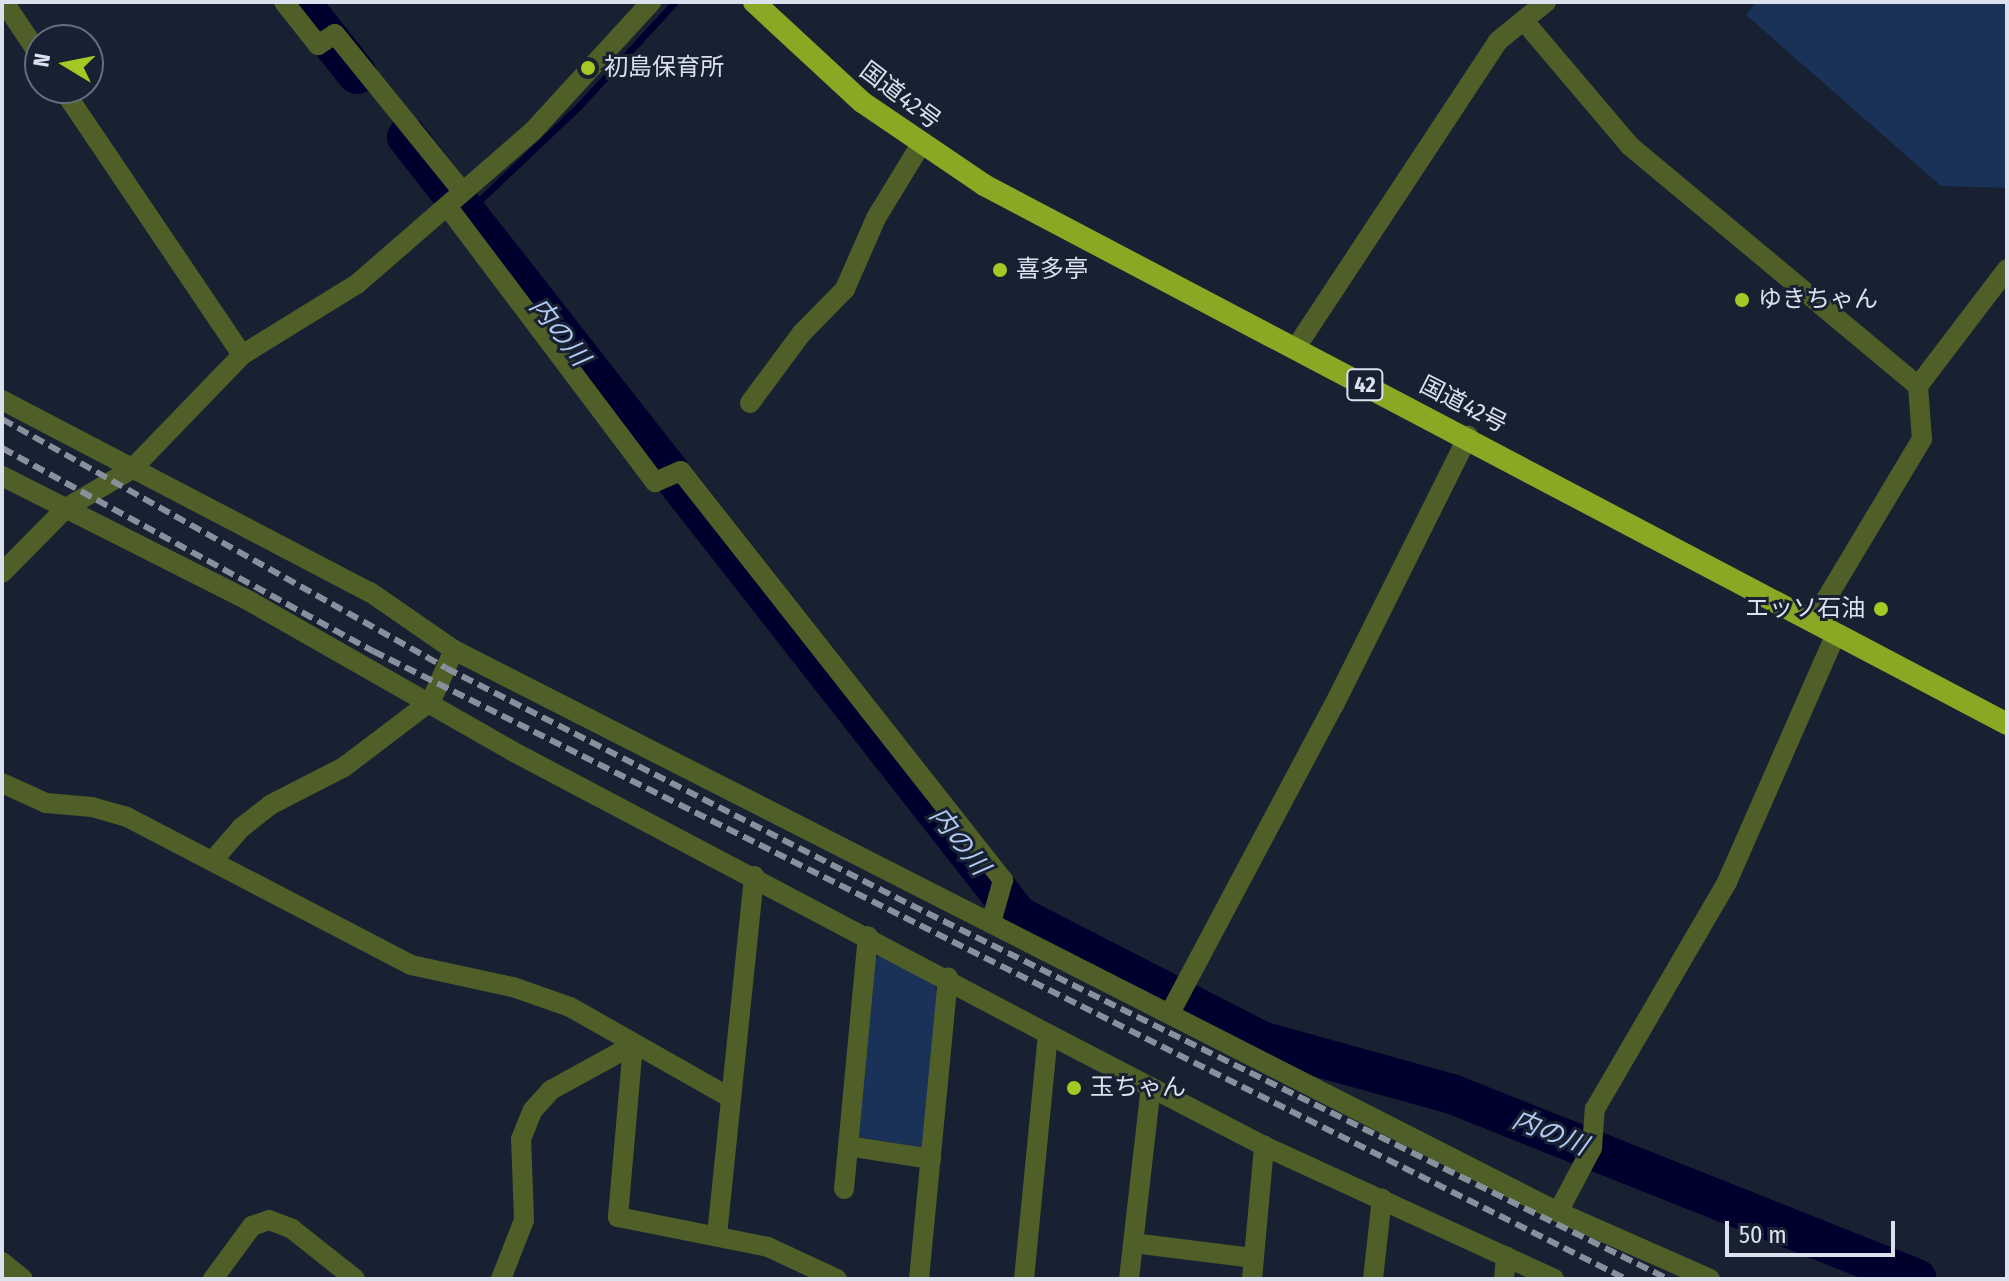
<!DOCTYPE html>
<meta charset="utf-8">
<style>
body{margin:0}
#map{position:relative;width:2009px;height:1281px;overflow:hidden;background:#172132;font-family:"Fira Sans Condensed","Noto Sans JP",sans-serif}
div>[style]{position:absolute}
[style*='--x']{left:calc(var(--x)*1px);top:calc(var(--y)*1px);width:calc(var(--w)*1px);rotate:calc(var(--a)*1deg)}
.green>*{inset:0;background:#1a3158}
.stream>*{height:7px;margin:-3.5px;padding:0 3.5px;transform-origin:3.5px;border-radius:3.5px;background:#00002f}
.river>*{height:40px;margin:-20px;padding:0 20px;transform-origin:20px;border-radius:20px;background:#00002f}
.minor>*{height:20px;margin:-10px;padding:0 10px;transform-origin:10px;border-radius:10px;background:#505f27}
.tertiary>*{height:20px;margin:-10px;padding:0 10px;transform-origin:10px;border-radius:10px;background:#505f27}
.trunk>*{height:22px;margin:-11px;padding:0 11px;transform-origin:11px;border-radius:11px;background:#8aa824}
.rail>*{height:6px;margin-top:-3px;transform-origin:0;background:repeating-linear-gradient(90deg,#88909d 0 12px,transparent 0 18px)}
.dots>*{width:22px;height:22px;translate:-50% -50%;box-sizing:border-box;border:4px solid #172132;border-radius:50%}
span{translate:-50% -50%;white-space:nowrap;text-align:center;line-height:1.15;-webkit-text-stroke:6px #172132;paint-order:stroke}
.shield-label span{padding:2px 6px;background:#172132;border:2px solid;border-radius:6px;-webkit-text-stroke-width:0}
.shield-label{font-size:22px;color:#dbe2ed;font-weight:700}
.poi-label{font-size:24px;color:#dbe2ed}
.left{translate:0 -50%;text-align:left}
.right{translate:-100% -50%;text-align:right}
.street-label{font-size:24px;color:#dbe2ed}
.water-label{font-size:26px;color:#b3cbf2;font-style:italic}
.frame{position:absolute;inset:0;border:4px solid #dbe2ed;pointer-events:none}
.north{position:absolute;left:24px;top:24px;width:80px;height:80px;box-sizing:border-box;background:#172132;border:2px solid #656e7d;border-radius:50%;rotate:280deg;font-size:22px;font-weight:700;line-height:32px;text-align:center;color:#dbe2ed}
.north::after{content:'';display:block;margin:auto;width:28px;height:36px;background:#a4c824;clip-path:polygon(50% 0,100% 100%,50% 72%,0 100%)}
.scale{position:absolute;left:1725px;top:1221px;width:170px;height:36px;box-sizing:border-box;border:4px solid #dbe2ed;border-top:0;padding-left:10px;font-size:24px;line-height:28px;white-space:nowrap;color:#dbe2ed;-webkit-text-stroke:6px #172132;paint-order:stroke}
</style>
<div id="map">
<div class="green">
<div style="clip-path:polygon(1756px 2px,2007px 2px,2007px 188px,1941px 186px,1746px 15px)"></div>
<div style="clip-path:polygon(882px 955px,932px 981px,937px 991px,923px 1148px,855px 1136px,869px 961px)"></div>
</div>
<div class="stream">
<div style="--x:466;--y:213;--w:156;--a:-43.4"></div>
<div style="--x:579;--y:106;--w:139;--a:-47.3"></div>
</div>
<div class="river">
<div style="--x:300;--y:2;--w:92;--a:51.6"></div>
<div style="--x:407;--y:137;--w:990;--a:51.89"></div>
<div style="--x:1018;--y:916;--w:273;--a:27.2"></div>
<div style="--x:1261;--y:1041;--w:198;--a:15.5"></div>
<div style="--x:1452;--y:1094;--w:500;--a:21.7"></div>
</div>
<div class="minor">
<div style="--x:4;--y:2;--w:65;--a:56.3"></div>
<div style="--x:284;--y:2;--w:55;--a:51.7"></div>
<div style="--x:318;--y:45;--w:20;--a:-33"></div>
<div style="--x:335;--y:34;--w:203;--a:51"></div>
<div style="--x:1524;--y:21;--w:164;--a:49.7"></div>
<div style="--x:1630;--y:146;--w:375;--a:39.8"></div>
<div style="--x:1918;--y:386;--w:53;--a:85.7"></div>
<div style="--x:1922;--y:439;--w:212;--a:120.9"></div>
<div style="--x:62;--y:88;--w:322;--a:56"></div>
<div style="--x:447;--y:206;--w:346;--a:53"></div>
<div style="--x:655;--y:482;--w:28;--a:-23"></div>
<div style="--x:681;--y:471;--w:521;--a:51.79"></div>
<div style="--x:1003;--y:880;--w:45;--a:105.6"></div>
<div style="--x:1295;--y:349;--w:369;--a:-56.6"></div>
<div style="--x:1498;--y:41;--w:62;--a:-39.1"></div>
<div style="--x:1918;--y:386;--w:147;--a:-52.7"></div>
<div style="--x:2;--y:400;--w:415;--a:27.6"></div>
<div style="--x:370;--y:592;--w:102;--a:34.6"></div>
<div style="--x:454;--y:650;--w:1239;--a:26.98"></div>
<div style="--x:1558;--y:1212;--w:166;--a:23.8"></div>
<div style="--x:750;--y:403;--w:86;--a:-53.5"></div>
<div style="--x:801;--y:334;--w:63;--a:-45.6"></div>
<div style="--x:845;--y:289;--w:77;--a:-66.4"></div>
<div style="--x:876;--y:218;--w:84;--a:-58.6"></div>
<div style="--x:2;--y:476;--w:279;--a:26.8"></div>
<div style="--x:251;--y:602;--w:301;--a:29.7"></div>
<div style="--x:512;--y:751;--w:606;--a:27.83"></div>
<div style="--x:1048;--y:1034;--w:243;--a:27.4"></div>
<div style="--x:1264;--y:1146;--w:319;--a:24.6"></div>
<div style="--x:2;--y:573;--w:91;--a:-45.4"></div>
<div style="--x:66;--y:508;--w:77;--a:-30.6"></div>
<div style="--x:132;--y:469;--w:158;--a:-46"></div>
<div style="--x:242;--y:355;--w:135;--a:-31.7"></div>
<div style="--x:357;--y:284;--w:233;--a:-41"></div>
<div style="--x:533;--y:131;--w:175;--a:-47.5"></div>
<div style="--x:2;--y:783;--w:48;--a:24.4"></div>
<div style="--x:46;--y:803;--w:46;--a:5"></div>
<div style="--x:92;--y:807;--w:36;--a:16"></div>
<div style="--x:127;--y:817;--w:320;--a:27.5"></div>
<div style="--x:411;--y:965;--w:104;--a:12.2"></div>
<div style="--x:513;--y:987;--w:60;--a:19.3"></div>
<div style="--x:570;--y:1007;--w:185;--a:29.5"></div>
<div style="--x:215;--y:858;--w:40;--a:-49"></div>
<div style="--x:241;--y:828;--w:37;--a:-38"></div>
<div style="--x:270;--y:805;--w:83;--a:-27.2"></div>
<div style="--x:344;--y:767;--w:109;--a:-37.2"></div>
<div style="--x:431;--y:701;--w:56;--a:-65.7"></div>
<div style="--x:1170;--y:1013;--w:349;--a:-62"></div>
<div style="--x:1334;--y:705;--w:301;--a:-63.5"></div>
<div style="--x:633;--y:1045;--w:173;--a:95"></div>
<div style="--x:618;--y:1217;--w:153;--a:11.3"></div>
<div style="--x:768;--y:1247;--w:76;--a:24.9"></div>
<div style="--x:848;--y:1146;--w:84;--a:8.9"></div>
<div style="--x:844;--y:1189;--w:254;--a:-84.6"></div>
<div style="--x:1558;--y:1212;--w:72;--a:-62"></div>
<div style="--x:1592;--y:1148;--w:39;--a:-86"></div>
<div style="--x:1595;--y:1109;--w:263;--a:-59.8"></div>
<div style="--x:1727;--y:882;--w:271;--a:-66.3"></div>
<div style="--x:717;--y:1235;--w:361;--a:-84.1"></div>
<div style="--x:1133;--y:1243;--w:122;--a:7.1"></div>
<div style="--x:213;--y:1279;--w:66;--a:-53.7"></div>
<div style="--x:252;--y:1226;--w:18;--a:-19"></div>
<div style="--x:269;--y:1220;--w:25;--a:21"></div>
<div style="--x:292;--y:1229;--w:80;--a:38.4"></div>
<div style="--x:501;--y:1279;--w:63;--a:-68.7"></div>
<div style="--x:524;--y:1220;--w:81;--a:-92.1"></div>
<div style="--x:521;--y:1139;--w:31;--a:-68"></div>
<div style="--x:533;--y:1110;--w:27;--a:-48"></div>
<div style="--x:551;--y:1090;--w:94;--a:-28.8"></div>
<div style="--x:919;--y:1279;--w:303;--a:-84.5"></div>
<div style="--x:1024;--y:1279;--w:246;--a:-84.4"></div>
<div style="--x:1129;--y:1279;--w:193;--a:-83.5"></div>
<div style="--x:1252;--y:1279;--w:134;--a:-84.8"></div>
<div style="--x:1373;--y:1279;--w:81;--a:-83.7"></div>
<div style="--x:1504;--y:1279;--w:23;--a:-85"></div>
</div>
<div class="tertiary">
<div style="--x:2;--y:1262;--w:27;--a:39"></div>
</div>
<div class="trunk">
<div style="--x:754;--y:2;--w:147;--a:42.8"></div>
<div style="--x:862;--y:102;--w:148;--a:34.2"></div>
<div style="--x:984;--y:185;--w:1156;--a:27.78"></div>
</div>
<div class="rail">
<div style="--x:2;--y:419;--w:509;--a:29.28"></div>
<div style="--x:446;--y:668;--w:522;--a:27.01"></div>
<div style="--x:911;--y:905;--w:844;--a:26.29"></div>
<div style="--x:2;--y:448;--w:423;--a:28.7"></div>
<div style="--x:373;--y:651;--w:1402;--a:26.62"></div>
</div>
<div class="dots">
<div style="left:588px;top:68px;background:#a4c824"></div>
<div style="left:1000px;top:270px;background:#a4c824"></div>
<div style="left:1742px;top:300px;background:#a4c824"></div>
<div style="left:1881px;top:609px;background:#a4c824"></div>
<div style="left:1074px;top:1088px;background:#a4c824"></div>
</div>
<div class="shield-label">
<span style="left:1365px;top:385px">42</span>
</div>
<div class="poi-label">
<span class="left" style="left:604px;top:68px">初島保育所</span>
<span class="left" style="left:1016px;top:270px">喜多亭</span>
<span class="left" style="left:1758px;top:300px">ゆきちゃん</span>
<span class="right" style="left:1865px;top:609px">エッソ石油</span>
<span class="left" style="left:1090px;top:1088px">玉ちゃん</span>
</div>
<div class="street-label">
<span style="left:900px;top:96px;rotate:37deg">国道42号</span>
<span style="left:1463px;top:405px;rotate:27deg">国道42号</span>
</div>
<div class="water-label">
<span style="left:559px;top:332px;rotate:52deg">内の川</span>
<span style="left:959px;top:841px;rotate:52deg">内の川</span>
<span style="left:1550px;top:1133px;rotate:22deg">内の川</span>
</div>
<div class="frame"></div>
<div class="north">N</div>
<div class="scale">50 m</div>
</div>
